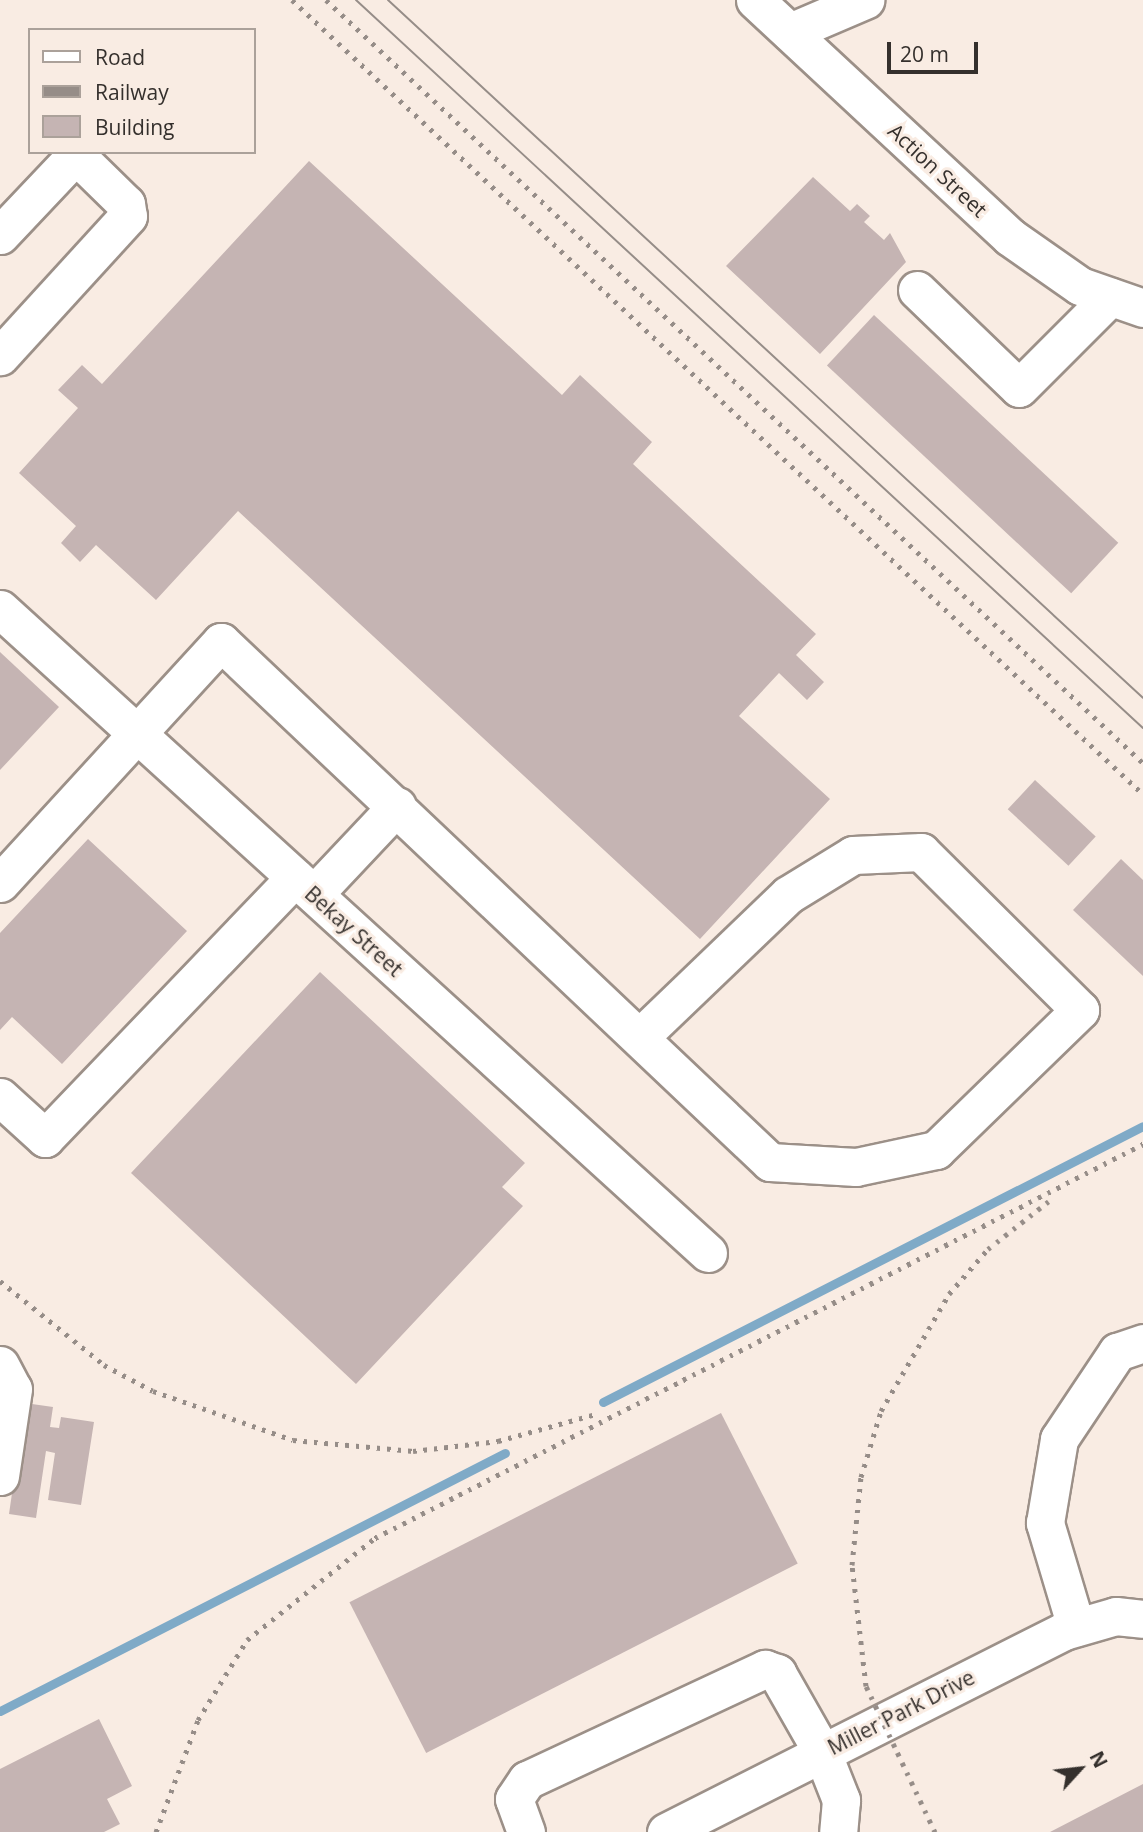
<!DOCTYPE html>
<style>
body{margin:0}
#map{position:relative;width:1143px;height:1832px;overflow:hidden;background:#f9ece3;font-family:"Open Sans",sans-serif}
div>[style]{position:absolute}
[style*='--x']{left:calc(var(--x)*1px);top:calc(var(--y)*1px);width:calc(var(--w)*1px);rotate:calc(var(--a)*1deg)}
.stream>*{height:9px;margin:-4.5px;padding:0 4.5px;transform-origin:4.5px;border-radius:4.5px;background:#7faac7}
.building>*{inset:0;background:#c5b4b3;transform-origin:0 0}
.roads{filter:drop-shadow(2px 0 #9c9088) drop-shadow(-2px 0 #9c9088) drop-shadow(0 2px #9c9088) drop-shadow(0 -2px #9c9088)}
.minor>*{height:37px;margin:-18.5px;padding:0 18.5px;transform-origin:18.5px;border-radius:18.5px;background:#fff}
.tram>*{height:2px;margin:-1px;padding:0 1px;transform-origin:1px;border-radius:1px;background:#968d88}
.rail>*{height:5px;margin-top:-2.5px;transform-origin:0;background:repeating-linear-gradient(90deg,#968d88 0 3.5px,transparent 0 10.5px)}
span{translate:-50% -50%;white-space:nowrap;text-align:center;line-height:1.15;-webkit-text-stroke:6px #f9ece3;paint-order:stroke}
.street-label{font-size:21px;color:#35302d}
.legend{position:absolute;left:28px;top:28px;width:228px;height:126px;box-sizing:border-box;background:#f9ece3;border:2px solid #aba19a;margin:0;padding:9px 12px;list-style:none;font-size:21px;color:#35302d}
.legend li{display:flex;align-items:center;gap:14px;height:35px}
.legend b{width:35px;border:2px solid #aba19a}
.north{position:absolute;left:1045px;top:1734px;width:70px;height:70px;-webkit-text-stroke:5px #f9ece3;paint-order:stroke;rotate:63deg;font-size:19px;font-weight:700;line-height:28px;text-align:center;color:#35302d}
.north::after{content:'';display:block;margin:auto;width:24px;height:32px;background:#35302d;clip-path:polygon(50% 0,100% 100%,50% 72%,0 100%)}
.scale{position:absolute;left:887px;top:42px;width:91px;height:32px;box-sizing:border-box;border:4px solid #35302d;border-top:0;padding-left:9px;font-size:21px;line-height:24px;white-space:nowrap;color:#35302d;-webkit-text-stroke:5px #f9ece3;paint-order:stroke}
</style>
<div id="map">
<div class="stream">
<div style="--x:603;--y:1402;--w:606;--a:-27.07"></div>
<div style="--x:0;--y:1711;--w:567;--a:-27.06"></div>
</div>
<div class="building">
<div style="clip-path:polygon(309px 161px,562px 395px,580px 375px,652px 442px,633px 464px,816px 634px,796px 655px,824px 682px,807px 700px,779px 673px,739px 716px,830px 799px,700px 939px,238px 511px,156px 600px,96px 545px,80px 562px,61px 543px,76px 526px,19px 473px,78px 408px,58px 390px,82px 365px,102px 384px)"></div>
<div style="clip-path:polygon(813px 177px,850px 211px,857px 204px,870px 216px,864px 222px,884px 240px,890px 233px,906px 262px,820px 354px,726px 266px)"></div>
<div style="left:874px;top:315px;width:334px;height:69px;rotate:43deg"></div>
<div style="clip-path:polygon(0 652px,59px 707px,0 770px)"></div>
<div style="left:1035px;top:780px;width:83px;height:40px;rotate:43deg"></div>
<div style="clip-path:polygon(88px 839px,187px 931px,62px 1064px,12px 1017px,0 1030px,0 933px)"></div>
<div style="clip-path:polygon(1121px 859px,1143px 880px,1143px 976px,1073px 910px)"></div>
<div style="clip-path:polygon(320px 972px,525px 1163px,502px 1187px,523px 1206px,356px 1384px,131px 1173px)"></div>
<div style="clip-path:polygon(25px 1403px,53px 1407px,50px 1427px,59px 1428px,61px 1417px,94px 1422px,81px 1505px,48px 1500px,55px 1453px,46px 1451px,36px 1518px,9px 1514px)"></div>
<div style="left:721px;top:1413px;width:169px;height:417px;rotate:63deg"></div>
<div style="clip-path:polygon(99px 1719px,132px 1786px,107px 1799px,120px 1824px,104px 1832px,0 1832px,0 1769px)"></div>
<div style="clip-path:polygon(1143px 1784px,1143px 1832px,1050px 1832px)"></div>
</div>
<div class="roads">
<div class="minor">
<div style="--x:755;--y:0;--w:348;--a:42.9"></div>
<div style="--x:1010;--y:237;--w:85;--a:35"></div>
<div style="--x:1080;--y:286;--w:67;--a:19.2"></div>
<div style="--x:790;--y:32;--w:82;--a:-23.1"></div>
<div style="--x:0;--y:235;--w:103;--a:-46.6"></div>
<div style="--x:71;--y:160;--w:12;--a:9"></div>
<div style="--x:83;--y:162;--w:60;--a:44.3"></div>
<div style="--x:126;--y:204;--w:12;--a:81"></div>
<div style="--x:128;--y:216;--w:190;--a:132.4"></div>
<div style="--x:917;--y:290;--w:141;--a:43.9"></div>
<div style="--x:1019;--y:388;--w:129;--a:-45"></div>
<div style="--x:0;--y:609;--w:957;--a:42.29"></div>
<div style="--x:0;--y:883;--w:327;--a:-47.5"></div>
<div style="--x:221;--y:642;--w:756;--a:43.45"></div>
<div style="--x:770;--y:1162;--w:86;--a:3.3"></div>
<div style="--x:856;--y:1167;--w:82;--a:-12"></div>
<div style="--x:936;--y:1150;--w:201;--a:-44.2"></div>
<div style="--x:1080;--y:1010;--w:224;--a:-135.2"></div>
<div style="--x:921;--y:852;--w:68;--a:177.5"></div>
<div style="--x:853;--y:855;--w:76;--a:148.4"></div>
<div style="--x:788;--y:895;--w:204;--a:136.2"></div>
<div style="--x:314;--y:894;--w:121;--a:-46.7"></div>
<div style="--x:0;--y:1097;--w:61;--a:42.3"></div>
<div style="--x:45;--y:1138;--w:361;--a:-46.2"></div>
<div style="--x:0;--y:1365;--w:27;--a:62"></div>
<div style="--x:13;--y:1389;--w:88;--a:98.5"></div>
<div style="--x:1076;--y:1627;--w:109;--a:-106.6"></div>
<div style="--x:1045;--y:1523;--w:85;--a:-80.5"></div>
<div style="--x:1059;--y:1439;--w:105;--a:-56.3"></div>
<div style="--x:1117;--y:1352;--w:28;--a:-19"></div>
<div style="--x:526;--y:1832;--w:35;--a:-110"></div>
<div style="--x:514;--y:1799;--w:23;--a:-56"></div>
<div style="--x:527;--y:1780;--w:263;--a:-25"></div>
<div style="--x:765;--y:1669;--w:13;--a:18"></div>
<div style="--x:777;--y:1673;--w:91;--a:60.3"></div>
<div style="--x:822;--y:1752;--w:52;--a:68.4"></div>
<div style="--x:841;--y:1800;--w:32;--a:95"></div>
<div style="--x:666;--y:1832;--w:446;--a:-26.8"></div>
<div style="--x:1064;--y:1631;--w:54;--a:-16.1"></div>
<div style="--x:1116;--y:1616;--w:27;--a:6"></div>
</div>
</div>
<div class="tram">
<div style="--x:356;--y:0;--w:1072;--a:42.77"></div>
<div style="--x:388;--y:0;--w:1028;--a:42.75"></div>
</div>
<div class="rail">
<div style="--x:292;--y:0;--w:1164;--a:43.02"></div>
<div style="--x:326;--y:0;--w:1118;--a:43.04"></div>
<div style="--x:0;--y:1281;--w:134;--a:38.9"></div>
<div style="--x:104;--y:1365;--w:55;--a:28"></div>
<div style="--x:153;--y:1391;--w:148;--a:19.3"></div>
<div style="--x:293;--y:1440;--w:121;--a:5.2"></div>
<div style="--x:413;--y:1451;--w:86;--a:-6.7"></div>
<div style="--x:498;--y:1441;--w:102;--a:-15.4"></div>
<div style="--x:156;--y:1832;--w:120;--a:-69.4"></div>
<div style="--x:198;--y:1720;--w:94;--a:-58.5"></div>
<div style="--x:247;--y:1640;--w:164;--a:-38.6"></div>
<div style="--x:375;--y:1538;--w:863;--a:-27.16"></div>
<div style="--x:935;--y:1832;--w:161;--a:-115.3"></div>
<div style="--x:866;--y:1686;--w:122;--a:-96.6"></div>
<div style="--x:852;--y:1565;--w:88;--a:-84.2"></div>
<div style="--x:861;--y:1477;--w:69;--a:-73.1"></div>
<div style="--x:881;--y:1411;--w:135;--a:-59.8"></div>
<div style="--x:949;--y:1294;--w:60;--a:-49.1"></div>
<div style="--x:988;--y:1249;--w:78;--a:-38.2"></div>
</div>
<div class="street-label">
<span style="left:938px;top:170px;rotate:43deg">Action Street</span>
<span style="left:354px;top:931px;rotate:42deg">Bekay Street</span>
<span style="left:901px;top:1712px;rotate:-27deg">Miller Park Drive</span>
</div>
<ul class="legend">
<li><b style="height:9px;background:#fff"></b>Road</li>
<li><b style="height:9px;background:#968d88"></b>Railway</li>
<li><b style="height:19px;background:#c5b4b3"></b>Building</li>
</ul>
<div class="north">N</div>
<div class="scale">20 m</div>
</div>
